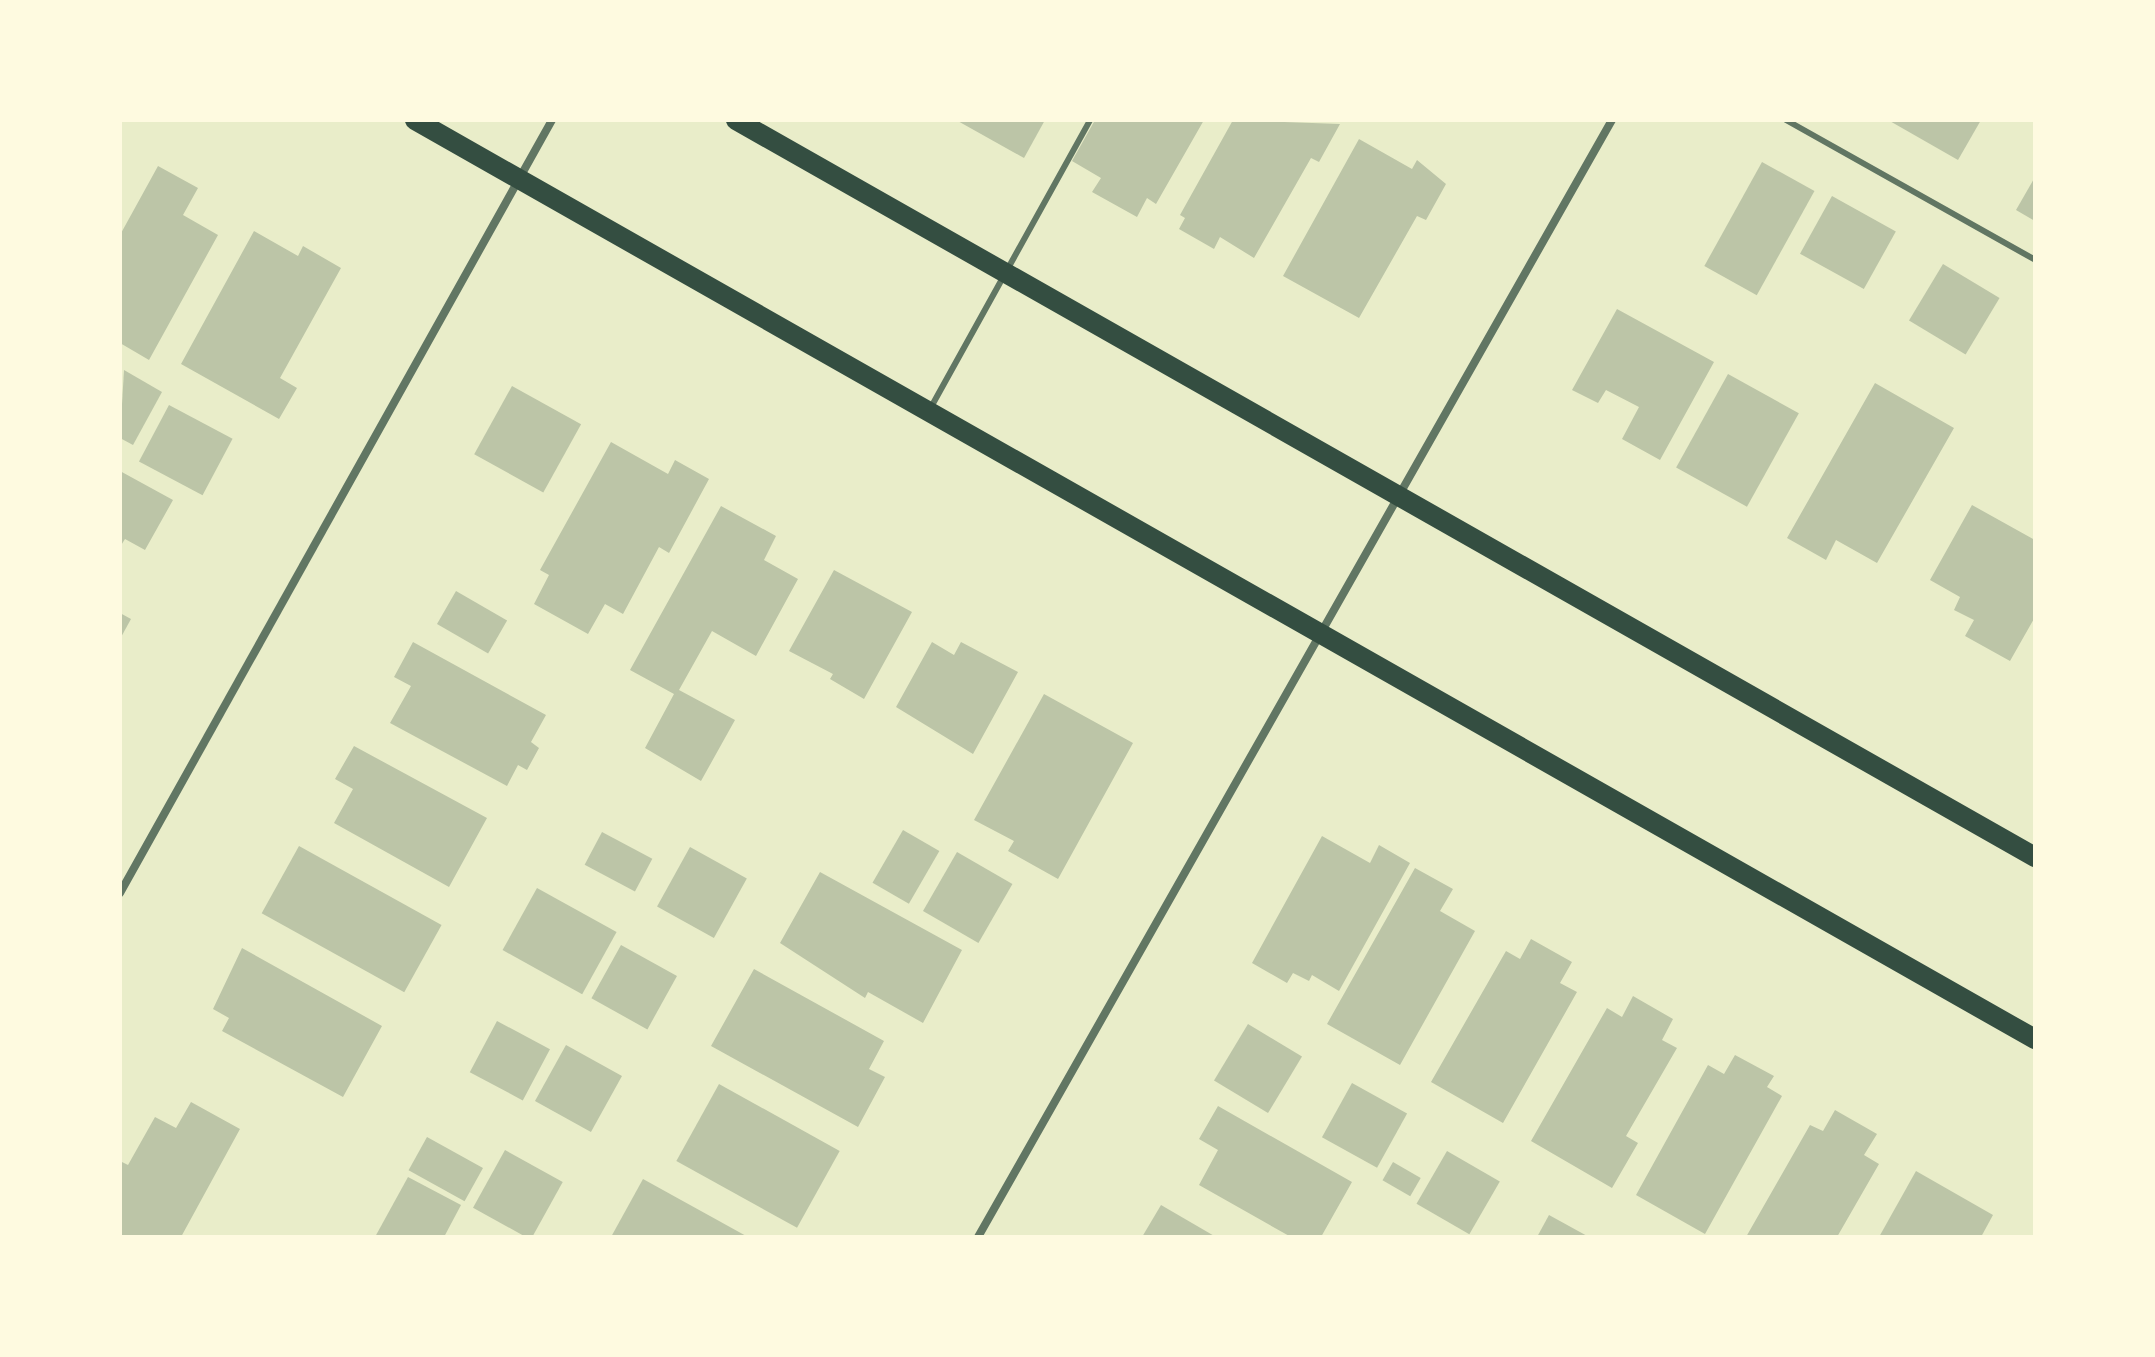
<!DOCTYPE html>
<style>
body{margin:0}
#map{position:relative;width:2155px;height:1357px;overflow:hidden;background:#e9edc9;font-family:"Work Sans",sans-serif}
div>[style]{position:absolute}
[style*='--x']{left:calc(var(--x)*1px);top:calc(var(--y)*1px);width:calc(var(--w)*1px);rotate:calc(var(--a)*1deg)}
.building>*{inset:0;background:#bcc5a7;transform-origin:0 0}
.service>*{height:6px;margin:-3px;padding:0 3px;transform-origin:3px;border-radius:3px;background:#617663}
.minor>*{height:8px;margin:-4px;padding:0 4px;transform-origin:4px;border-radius:4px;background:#617663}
.primary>*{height:20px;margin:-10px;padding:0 10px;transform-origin:10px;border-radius:10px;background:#344e41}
span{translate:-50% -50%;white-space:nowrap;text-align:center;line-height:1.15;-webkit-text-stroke:7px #fefae0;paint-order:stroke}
.frame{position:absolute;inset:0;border:122px solid #fefae0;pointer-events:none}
</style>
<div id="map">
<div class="building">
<div style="clip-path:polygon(956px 120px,1045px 120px,1024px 158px)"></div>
<div style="clip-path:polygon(1095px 120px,1204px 120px,1156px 204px,1147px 198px,1137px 217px,1092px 192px,1101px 178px,1072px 161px)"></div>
<div style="clip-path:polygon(1233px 120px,1340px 124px,1319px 162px,1311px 158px,1254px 258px,1220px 237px,1214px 249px,1179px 229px,1185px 218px,1180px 215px)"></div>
<div style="clip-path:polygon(1888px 120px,1981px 120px,1958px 160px)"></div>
<div style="clip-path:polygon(1359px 139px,1412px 169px,1417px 160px,1446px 184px,1426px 220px,1417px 216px,1359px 318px,1283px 276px)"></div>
<div style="left:1762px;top:162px;width:60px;height:119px;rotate:29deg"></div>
<div style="clip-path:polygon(158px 166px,198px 188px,183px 215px,218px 235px,149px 360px,120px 343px,120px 235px)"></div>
<div style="clip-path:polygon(2035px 177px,2035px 221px,2016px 210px)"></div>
<div style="left:1832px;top:196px;width:73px;height:66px;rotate:29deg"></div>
<div style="clip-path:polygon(254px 231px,298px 256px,303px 246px,341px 268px,280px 378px,297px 388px,279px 419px,181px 364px)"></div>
<div style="left:1943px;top:264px;width:66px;height:66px;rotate:31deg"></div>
<div style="clip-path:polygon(1617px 309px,1714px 362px,1660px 460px,1622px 439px,1639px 407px,1606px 390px,1598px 403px,1572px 390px)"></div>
<div style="clip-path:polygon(124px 370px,162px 392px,133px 445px,120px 438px)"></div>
<div style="left:1728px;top:374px;width:81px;height:107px;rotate:29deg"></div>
<div style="clip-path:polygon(1875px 383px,1954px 428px,1877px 563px,1836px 540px,1826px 560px,1787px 538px)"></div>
<div style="left:512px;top:386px;width:79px;height:78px;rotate:29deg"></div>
<div style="left:169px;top:405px;width:72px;height:64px;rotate:28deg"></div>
<div style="clip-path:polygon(611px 442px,668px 474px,675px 460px,709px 479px,669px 553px,659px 547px,623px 614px,605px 604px,588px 634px,534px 604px,549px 575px,540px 570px)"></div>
<div style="clip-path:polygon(120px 471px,173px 500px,145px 550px,125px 539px,120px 547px)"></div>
<div style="clip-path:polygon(1972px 505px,2035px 540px,2035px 617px,2010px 661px,1965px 636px,1974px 620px,1954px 610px,1960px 597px,1930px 580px)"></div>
<div style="clip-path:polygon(721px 506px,776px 536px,764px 560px,798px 579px,756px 656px,712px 631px,679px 690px,735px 720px,701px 781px,645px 748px,674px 694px,630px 670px)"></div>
<div style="clip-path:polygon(834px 570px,912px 612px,864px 699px,830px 679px,833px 674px,789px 651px)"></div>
<div style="left:456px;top:591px;width:59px;height:38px;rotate:30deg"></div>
<div style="clip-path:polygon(120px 613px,131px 619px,120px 639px)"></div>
<div style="clip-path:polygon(413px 642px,546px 715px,531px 742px,539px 748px,527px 770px,518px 765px,507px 786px,390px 723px,411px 686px,394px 677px)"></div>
<div style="clip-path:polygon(932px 642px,954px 655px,961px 642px,1018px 672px,973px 754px,896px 707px)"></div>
<div style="clip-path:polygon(1044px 694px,1133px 743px,1058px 879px,1008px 851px,1014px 841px,974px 820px)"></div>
<div style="clip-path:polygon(354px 746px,487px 818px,449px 887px,334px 823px,353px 789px,335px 779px)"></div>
<div style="left:903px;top:830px;width:42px;height:61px;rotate:30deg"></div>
<div style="left:602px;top:832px;width:57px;height:37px;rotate:28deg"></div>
<div style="clip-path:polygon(1322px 836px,1370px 863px,1379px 845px,1410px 863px,1339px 991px,1312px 975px,1309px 981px,1293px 973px,1287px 983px,1252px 963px)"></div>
<div style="left:299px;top:846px;width:163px;height:77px;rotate:29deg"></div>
<div style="left:690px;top:847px;width:65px;height:68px;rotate:29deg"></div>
<div style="left:957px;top:852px;width:64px;height:68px;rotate:30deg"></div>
<div style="clip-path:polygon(1415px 868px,1453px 889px,1440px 911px,1475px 931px,1400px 1065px,1327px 1024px)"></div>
<div style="clip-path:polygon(820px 872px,962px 950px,923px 1023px,868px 992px,865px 998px,780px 943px)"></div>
<div style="left:537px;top:888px;width:91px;height:71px;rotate:29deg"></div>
<div style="clip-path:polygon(1531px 939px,1572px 962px,1560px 983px,1577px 992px,1503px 1123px,1431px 1082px,1506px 951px,1520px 959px)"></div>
<div style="left:621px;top:945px;width:64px;height:61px;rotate:29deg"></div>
<div style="clip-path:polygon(242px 948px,382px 1026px,343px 1097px,222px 1031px,229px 1018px,213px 1009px)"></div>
<div style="clip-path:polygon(754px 969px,884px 1041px,869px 1069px,885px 1077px,858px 1127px,711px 1046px)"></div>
<div style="clip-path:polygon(1633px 996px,1673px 1019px,1662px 1040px,1677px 1048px,1626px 1136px,1638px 1143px,1612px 1188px,1531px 1141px,1607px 1008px,1622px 1017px)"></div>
<div style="left:497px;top:1021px;width:60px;height:58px;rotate:28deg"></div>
<div style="left:1248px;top:1024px;width:63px;height:66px;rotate:31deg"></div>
<div style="left:566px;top:1045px;width:64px;height:64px;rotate:29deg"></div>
<div style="clip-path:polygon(1735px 1055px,1774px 1076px,1767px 1087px,1782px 1096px,1705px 1234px,1636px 1195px,1708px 1065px,1724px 1074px)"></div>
<div style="left:1352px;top:1083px;width:63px;height:62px;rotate:29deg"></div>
<div style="left:719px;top:1084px;width:138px;height:88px;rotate:29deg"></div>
<div style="clip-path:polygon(191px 1102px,240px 1129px,181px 1237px,120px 1237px,120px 1161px,128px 1165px,155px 1117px,176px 1128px)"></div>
<div style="clip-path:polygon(1218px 1106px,1352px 1182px,1321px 1237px,1291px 1237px,1199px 1185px,1218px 1150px,1199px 1139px)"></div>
<div style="clip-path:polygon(1835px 1110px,1877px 1134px,1864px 1155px,1879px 1164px,1837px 1237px,1746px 1237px,1810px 1125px,1823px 1131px)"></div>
<div style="left:427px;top:1137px;width:64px;height:38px;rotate:29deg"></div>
<div style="left:505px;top:1150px;width:66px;height:66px;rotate:29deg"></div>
<div style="left:1447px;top:1151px;width:61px;height:61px;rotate:30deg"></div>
<div style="left:1393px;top:1162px;width:32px;height:21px;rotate:30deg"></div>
<div style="clip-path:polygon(1916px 1171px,1993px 1215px,1981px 1237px,1879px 1237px)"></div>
<div style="clip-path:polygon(408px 1177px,461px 1205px,444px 1237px,375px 1237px)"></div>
<div style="clip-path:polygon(643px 1179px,748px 1237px,611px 1237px)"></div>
<div style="clip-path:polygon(1161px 1205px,1216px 1237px,1142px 1237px)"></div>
<div style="clip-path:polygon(1549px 1215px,1589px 1237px,1537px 1237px)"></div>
</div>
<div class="service">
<div style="--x:1786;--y:120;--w:286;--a:29.3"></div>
<div style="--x:930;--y:409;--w:330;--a:-61"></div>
</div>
<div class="minor">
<div style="--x:120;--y:893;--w:886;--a:-60.8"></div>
<div style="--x:978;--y:1237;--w:1284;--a:-60.42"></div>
</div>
<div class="primary">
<div style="--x:415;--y:120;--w:1863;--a:29.57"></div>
<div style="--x:736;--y:120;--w:1494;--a:29.57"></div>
</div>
<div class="frame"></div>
</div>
